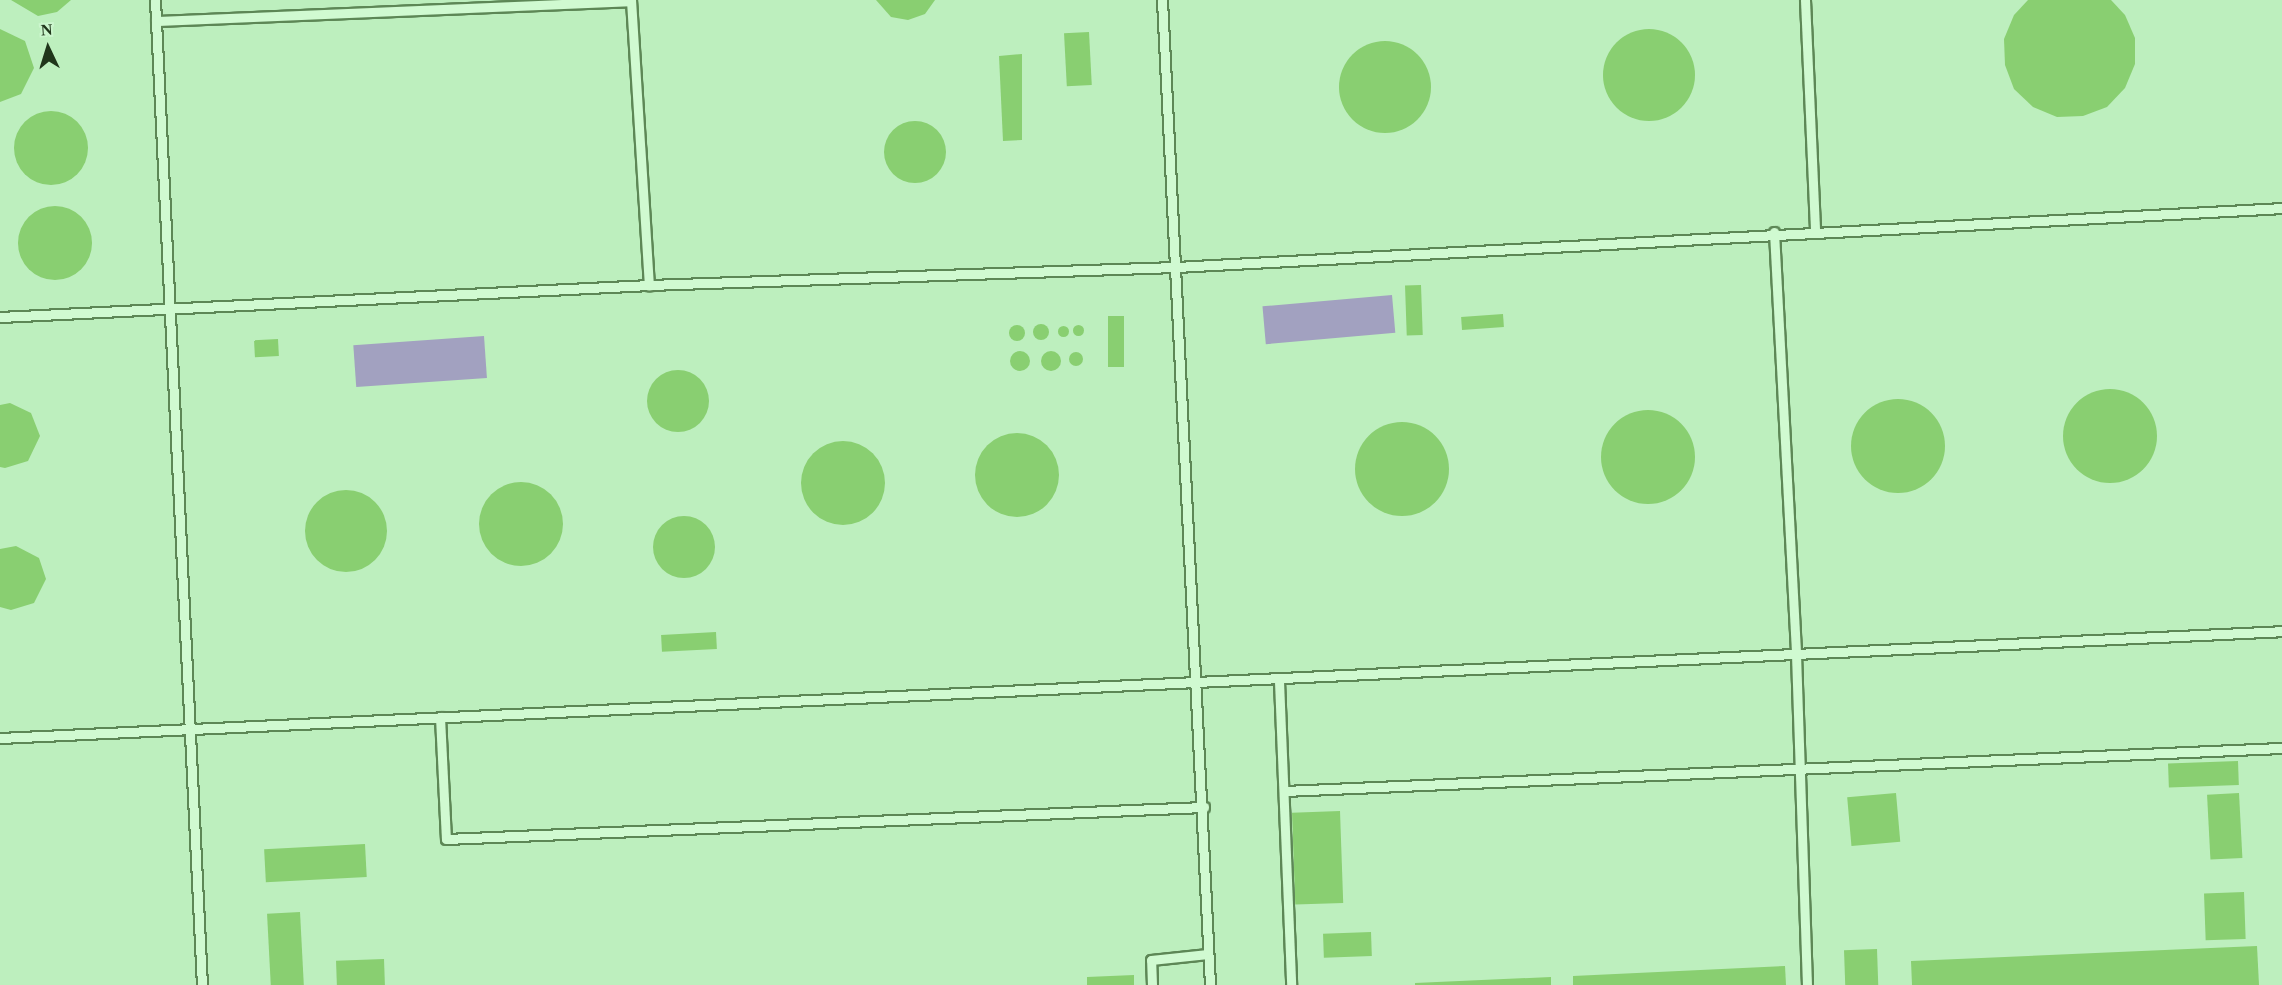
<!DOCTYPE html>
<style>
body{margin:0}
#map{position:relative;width:2282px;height:985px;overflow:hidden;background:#bdefbe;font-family:Georgia,serif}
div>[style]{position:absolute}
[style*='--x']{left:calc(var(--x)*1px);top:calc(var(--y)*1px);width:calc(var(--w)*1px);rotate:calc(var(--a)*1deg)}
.water>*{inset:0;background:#a2a1c0;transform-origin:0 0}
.building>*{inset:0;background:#89cf71;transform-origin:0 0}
.round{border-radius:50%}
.roads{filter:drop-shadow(2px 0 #5d8756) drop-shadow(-2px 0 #5d8756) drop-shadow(0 2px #5d8756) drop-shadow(0 -2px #5d8756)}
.lane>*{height:9px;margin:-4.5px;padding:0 4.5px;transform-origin:4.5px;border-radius:4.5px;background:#d0fad1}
span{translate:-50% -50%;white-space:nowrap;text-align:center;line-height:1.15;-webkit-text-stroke:4.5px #ccf6ce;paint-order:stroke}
.north{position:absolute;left:18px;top:18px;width:60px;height:60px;-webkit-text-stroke:4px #ccf6ce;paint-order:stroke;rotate:356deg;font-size:16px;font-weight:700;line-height:24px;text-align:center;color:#20361b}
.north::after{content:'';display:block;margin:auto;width:21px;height:27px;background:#20361b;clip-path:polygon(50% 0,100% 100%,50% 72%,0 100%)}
</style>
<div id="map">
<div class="water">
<div style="left:1392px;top:295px;width:38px;height:130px;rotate:85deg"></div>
<div style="left:484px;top:336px;width:42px;height:131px;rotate:86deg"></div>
</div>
<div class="building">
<div style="clip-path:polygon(11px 0,71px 0,57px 12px,38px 16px)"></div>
<div style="clip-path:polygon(876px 0,935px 0,925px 14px,908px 20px,891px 17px)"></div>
<div style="clip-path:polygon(2028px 0,2111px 0,2125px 15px,2135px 38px,2135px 64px,2125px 88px,2107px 107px,2083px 116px,2057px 117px,2033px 107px,2014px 89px,2005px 65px,2004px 39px,2014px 15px)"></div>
<div style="clip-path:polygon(0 29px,25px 41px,34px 68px,21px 94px,0 102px)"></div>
<div class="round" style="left:1603px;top:29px;width:92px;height:92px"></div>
<div style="left:1089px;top:32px;width:53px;height:25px;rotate:87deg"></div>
<div class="round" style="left:1339px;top:41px;width:92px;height:92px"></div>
<div style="clip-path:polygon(1022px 54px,1022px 140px,1003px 141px,999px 56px)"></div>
<div class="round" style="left:14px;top:111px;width:74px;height:74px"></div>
<div class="round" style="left:884px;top:121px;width:62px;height:62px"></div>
<div class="round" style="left:18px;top:206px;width:74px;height:74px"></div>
<div style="left:1421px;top:285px;width:50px;height:16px;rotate:88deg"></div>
<div style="left:1503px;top:314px;width:13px;height:42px;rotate:86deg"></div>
<div style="left:1108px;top:316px;width:16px;height:51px"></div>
<div class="round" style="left:1033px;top:324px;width:16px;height:16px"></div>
<div class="round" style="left:1072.5px;top:324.5px;width:11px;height:11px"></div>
<div class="round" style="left:1009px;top:325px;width:16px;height:16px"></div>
<div class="round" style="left:1057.5px;top:325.5px;width:11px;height:11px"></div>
<div style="left:278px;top:339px;width:17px;height:24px;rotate:87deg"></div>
<div class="round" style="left:1010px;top:351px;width:20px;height:20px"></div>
<div class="round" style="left:1041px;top:351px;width:20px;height:20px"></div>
<div class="round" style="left:1069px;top:352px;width:14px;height:14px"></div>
<div class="round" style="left:647px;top:370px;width:62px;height:62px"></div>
<div class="round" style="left:2063px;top:389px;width:94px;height:94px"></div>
<div class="round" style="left:1851px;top:399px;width:94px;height:94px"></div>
<div style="clip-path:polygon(10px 403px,31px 413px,40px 436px,28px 461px,5px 468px,0 467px,0 405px)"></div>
<div class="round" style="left:1601px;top:410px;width:94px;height:94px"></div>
<div class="round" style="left:1355px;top:422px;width:94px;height:94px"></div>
<div class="round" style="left:975px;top:433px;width:84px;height:84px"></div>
<div class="round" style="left:801px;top:441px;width:84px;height:84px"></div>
<div class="round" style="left:479px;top:482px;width:84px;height:84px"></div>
<div class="round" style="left:305px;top:490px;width:82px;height:82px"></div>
<div class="round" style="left:653px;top:516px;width:62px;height:62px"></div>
<div style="clip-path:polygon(16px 546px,39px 558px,46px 579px,34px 603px,11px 610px,0 607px,0 549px)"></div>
<div style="left:716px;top:632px;width:17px;height:55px;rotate:87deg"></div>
<div style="left:2238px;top:761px;width:24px;height:70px;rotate:88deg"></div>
<div style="left:1896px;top:793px;width:49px;height:49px;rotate:85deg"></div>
<div style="left:2239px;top:793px;width:65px;height:32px;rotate:87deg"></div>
<div style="left:1340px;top:811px;width:92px;height:48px;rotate:88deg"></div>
<div style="left:365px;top:844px;width:33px;height:101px;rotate:87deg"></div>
<div style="left:2244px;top:892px;width:47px;height:40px;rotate:88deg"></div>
<div style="left:300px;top:912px;width:73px;height:33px;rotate:87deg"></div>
<div style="left:1371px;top:932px;width:24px;height:48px;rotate:88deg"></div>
<div style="clip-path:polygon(2257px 946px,2259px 985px,1912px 985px,1911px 961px)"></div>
<div style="left:1877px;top:949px;width:36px;height:33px;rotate:88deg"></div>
<div style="left:384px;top:959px;width:26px;height:48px;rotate:88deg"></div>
<div style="clip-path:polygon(1785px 966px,1786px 985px,1573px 985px,1573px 976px)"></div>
<div style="clip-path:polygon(1134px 975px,1134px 985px,1087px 985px,1087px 977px)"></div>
<div style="clip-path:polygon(1551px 977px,1551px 985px,1415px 985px,1415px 983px)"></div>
</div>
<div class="roads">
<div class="lane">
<div style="--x:155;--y:0;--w:986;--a:87.27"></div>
<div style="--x:631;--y:0;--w:286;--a:86.4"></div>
<div style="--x:1162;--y:0;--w:986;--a:87.21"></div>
<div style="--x:1805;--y:0;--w:230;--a:87.5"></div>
<div style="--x:156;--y:21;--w:475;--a:-2.4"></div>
<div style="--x:1774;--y:232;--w:423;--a:87"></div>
<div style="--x:1796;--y:654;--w:331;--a:88.1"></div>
<div style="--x:0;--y:317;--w:650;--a:-2.82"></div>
<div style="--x:649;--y:285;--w:527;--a:-1.96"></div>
<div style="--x:1176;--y:267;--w:1108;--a:-3.05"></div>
<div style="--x:1279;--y:681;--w:304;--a:87.7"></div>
<div style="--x:440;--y:717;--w:122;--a:87.2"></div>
<div style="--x:446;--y:839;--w:759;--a:-2.42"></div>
<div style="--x:0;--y:738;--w:2285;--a:-2.68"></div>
<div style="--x:1284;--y:791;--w:999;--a:-2.47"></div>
<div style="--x:1152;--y:985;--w:25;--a:-92"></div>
<div style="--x:1151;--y:960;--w:57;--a:-6"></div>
</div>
</div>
<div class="north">N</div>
</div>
